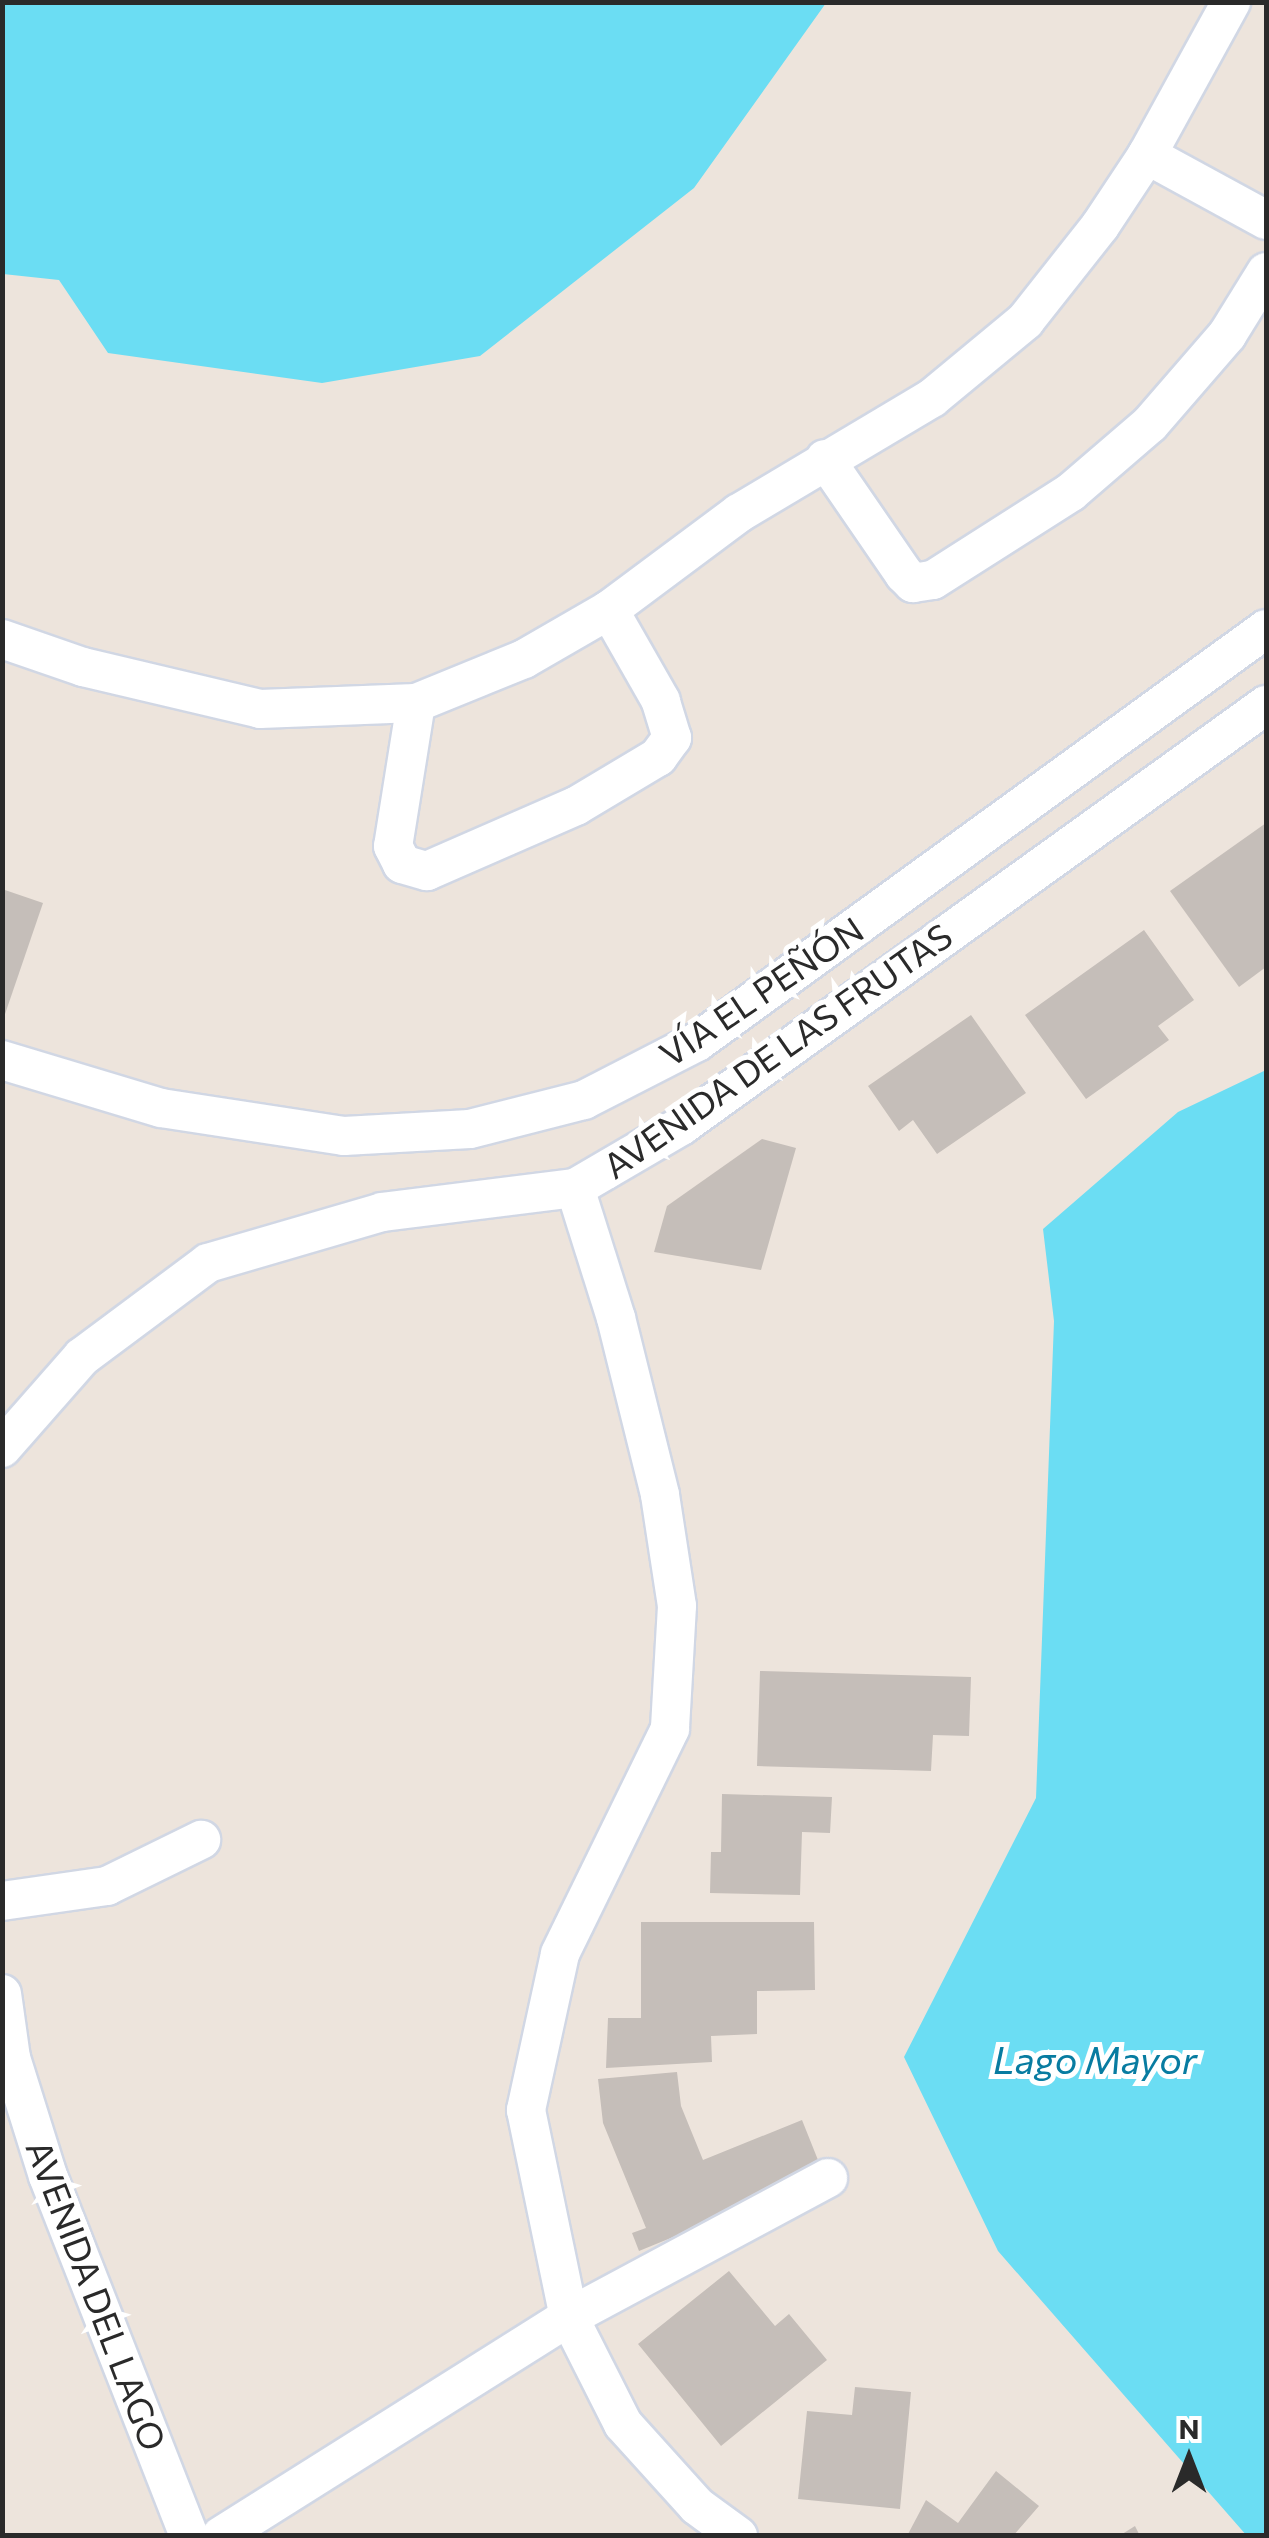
<!DOCTYPE html>
<meta charset="utf-8">
<style>
body{margin:0}
#map{position:relative;width:1269px;height:2538px;overflow:hidden;background:#ede4dc;font-family:Commissioner,sans-serif}
div>[style]{position:absolute}
[style*='--x']{left:calc(var(--x)*1px);top:calc(var(--y)*1px);width:calc(var(--w)*1px);rotate:calc(var(--a)*1deg)}
.water>*{inset:0;background:#6bddf3}
.building>*{inset:0;background:#c5beb9}
.roads{filter:drop-shadow(2px 0 #d1d7e4) drop-shadow(-2px 0 #d1d7e4) drop-shadow(0 2px #d1d7e4) drop-shadow(0 -2px #d1d7e4)}
.minor>*{height:38px;margin:-19px;padding:0 19px;transform-origin:19px;border-radius:19px;background:#fff}
span{translate:-50% -50%;white-space:nowrap;text-align:center;line-height:1.15;-webkit-text-stroke:10px #fff;paint-order:stroke}
.street-label{font-size:35px;color:#2a2a2a}
.water-label{font-size:38px;color:#087ca1;font-style:italic}
.frame{position:absolute;inset:0;border:5px solid #2a2a2a;pointer-events:none}
.north{position:absolute;left:1139px;top:2408px;width:100px;height:100px;-webkit-text-stroke:8px #fff;paint-order:stroke;rotate:0deg;font-size:28px;font-weight:700;line-height:40px;text-align:center;color:#2a2a2a}
.north::after{content:'';display:block;margin:auto;width:35px;height:45px;background:#2a2a2a;clip-path:polygon(50% 0,100% 100%,50% 72%,0 100%)}
</style>
<div id="map">
<div class="water">
<div style="clip-path:polygon(3px 2px,826px 2px,826px 3px,694px 188px,480px 356px,322px 383px,108px 353px,59px 280px,3px 274px)"></div>
<div style="clip-path:polygon(1266px 1070px,1266px 2535px,1247px 2536px,998px 2251px,904px 2057px,1036px 1798px,1054px 1321px,1043px 1229px,1178px 1112px)"></div>
</div>
<div class="building">
<div style="clip-path:polygon(1266px 823px,1266px 967px,1239px 987px,1170px 891px)"></div>
<div style="clip-path:polygon(2px 889px,43px 903px,3px 1020px,2px 1020px)"></div>
<div style="clip-path:polygon(1144px 930px,1194px 1000px,1158px 1026px,1169px 1040px,1086px 1099px,1025px 1015px)"></div>
<div style="clip-path:polygon(971px 1015px,1026px 1093px,937px 1154px,913px 1120px,899px 1131px,868px 1086px)"></div>
<div style="clip-path:polygon(762px 1139px,796px 1148px,761px 1270px,654px 1252px,667px 1206px)"></div>
<div style="clip-path:polygon(760px 1671px,971px 1677px,969px 1736px,933px 1735px,931px 1771px,757px 1766px)"></div>
<div style="clip-path:polygon(722px 1794px,832px 1797px,830px 1833px,802px 1832px,800px 1895px,710px 1893px,711px 1852px,721px 1852px)"></div>
<div style="clip-path:polygon(641px 1922px,814px 1922px,815px 1990px,757px 1991px,757px 2034px,711px 2036px,712px 2062px,606px 2068px,608px 2018px,641px 2018px)"></div>
<div style="clip-path:polygon(677px 2072px,681px 2106px,703px 2160px,802px 2120px,824px 2175px,639px 2251px,632px 2233px,646px 2228px,603px 2123px,598px 2079px)"></div>
<div style="clip-path:polygon(729px 2271px,775px 2326px,789px 2314px,827px 2360px,721px 2446px,638px 2344px)"></div>
<div style="clip-path:polygon(855px 2387px,911px 2392px,900px 2509px,798px 2499px,807px 2411px,852px 2415px)"></div>
<div style="clip-path:polygon(996px 2471px,1039px 2506px,1013px 2536px,907px 2536px,926px 2500px,958px 2523px)"></div>
<div style="clip-path:polygon(1135px 2526px,1140px 2536px,1119px 2536px)"></div>
</div>
<div class="roads">
<div class="minor">
<div style="--x:1147;--y:155;--w:136;--a:28.6"></div>
<div style="--x:825;--y:459;--w:140;--a:55.5"></div>
<div style="--x:904;--y:574;--w:13;--a:45"></div>
<div style="--x:913;--y:583;--w:20;--a:-9"></div>
<div style="--x:933;--y:580;--w:164;--a:-32.5"></div>
<div style="--x:1071;--y:492;--w:104;--a:-40.7"></div>
<div style="--x:1150;--y:424;--w:118;--a:-49.1"></div>
<div style="--x:1227;--y:335;--w:74;--a:-58.2"></div>
<div style="--x:2;--y:639;--w:86;--a:19.1"></div>
<div style="--x:83;--y:667;--w:182;--a:13.3"></div>
<div style="--x:260;--y:709;--w:156;--a:-2.2"></div>
<div style="--x:416;--y:703;--w:117;--a:-22.2"></div>
<div style="--x:524;--y:659;--w:98;--a:-30"></div>
<div style="--x:609;--y:610;--w:162;--a:-36.7"></div>
<div style="--x:739;--y:513;--w:225;--a:-30.8"></div>
<div style="--x:932;--y:398;--w:121;--a:-39.6"></div>
<div style="--x:1025;--y:321;--w:121;--a:-51.7"></div>
<div style="--x:1100;--y:226;--w:85;--a:-56.5"></div>
<div style="--x:1147;--y:155;--w:175;--a:-61.2"></div>
<div style="--x:416;--y:703;--w:145;--a:99.1"></div>
<div style="--x:393;--y:846;--w:20;--a:63"></div>
<div style="--x:402;--y:864;--w:26;--a:16"></div>
<div style="--x:427;--y:871;--w:163;--a:-23.6"></div>
<div style="--x:576;--y:806;--w:96;--a:-30.9"></div>
<div style="--x:658;--y:757;--w:24;--a:-54"></div>
<div style="--x:672;--y:738;--w:39;--a:-107"></div>
<div style="--x:661;--y:701;--w:105;--a:-119.7"></div>
<div style="--x:2;--y:1060;--w:166;--a:16.8"></div>
<div style="--x:161;--y:1108;--w:185;--a:8.7"></div>
<div style="--x:344;--y:1136;--w:126;--a:-3.2"></div>
<div style="--x:470;--y:1129;--w:118;--a:-14.3"></div>
<div style="--x:584;--y:1100;--w:127;--a:-27.2"></div>
<div style="--x:697;--y:1042;--w:703;--a:-35.97"></div>
<div style="--x:575;--y:1188;--w:136;--a:72.5"></div>
<div style="--x:616;--y:1318;--w:182;--a:76"></div>
<div style="--x:660;--y:1495;--w:112;--a:81.3"></div>
<div style="--x:677;--y:1606;--w:123;--a:93.3"></div>
<div style="--x:670;--y:1729;--w:250;--a:116.1"></div>
<div style="--x:560;--y:1954;--w:160;--a:102.3"></div>
<div style="--x:526;--y:2110;--w:211;--a:78.3"></div>
<div style="--x:569;--y:2317;--w:120;--a:63.2"></div>
<div style="--x:623;--y:2424;--w:110;--a:47.9"></div>
<div style="--x:697;--y:2506;--w:51;--a:36.2"></div>
<div style="--x:2;--y:1448;--w:121;--a:-48.7"></div>
<div style="--x:82;--y:1357;--w:157;--a:-36.7"></div>
<div style="--x:208;--y:1263;--w:181;--a:-16.3"></div>
<div style="--x:382;--y:1212;--w:194;--a:-7.1"></div>
<div style="--x:575;--y:1188;--w:123;--a:-30.3"></div>
<div style="--x:681;--y:1126;--w:721;--a:-35.74"></div>
<div style="--x:2;--y:1901;--w:106;--a:-8.1"></div>
<div style="--x:107;--y:1886;--w:105;--a:-26.1"></div>
<div style="--x:2;--y:1994;--w:65;--a:82"></div>
<div style="--x:11;--y:2058;--w:124;--a:72.6"></div>
<div style="--x:48;--y:2176;--w:387;--a:68.6"></div>
<div style="--x:221;--y:2536;--w:411;--a:-32.2"></div>
<div style="--x:569;--y:2317;--w:294;--a:-28.2"></div>
</div>
</div>
<div class="street-label">
<span style="left:761px;top:991px;rotate:-34deg">VÍA EL PEÑÓN</span>
<span style="left:777px;top:1050px;rotate:-35deg">AVENIDA DE LAS FRUTAS</span>
<span style="left:97px;top:2295px;rotate:69deg">AVENIDA DEL LAGO</span>
</div>
<div class="water-label">
<span style="left:1095px;top:2059px">Lago Mayor</span>
</div>
<div class="frame"></div>
<div class="north">N</div>
</div>
